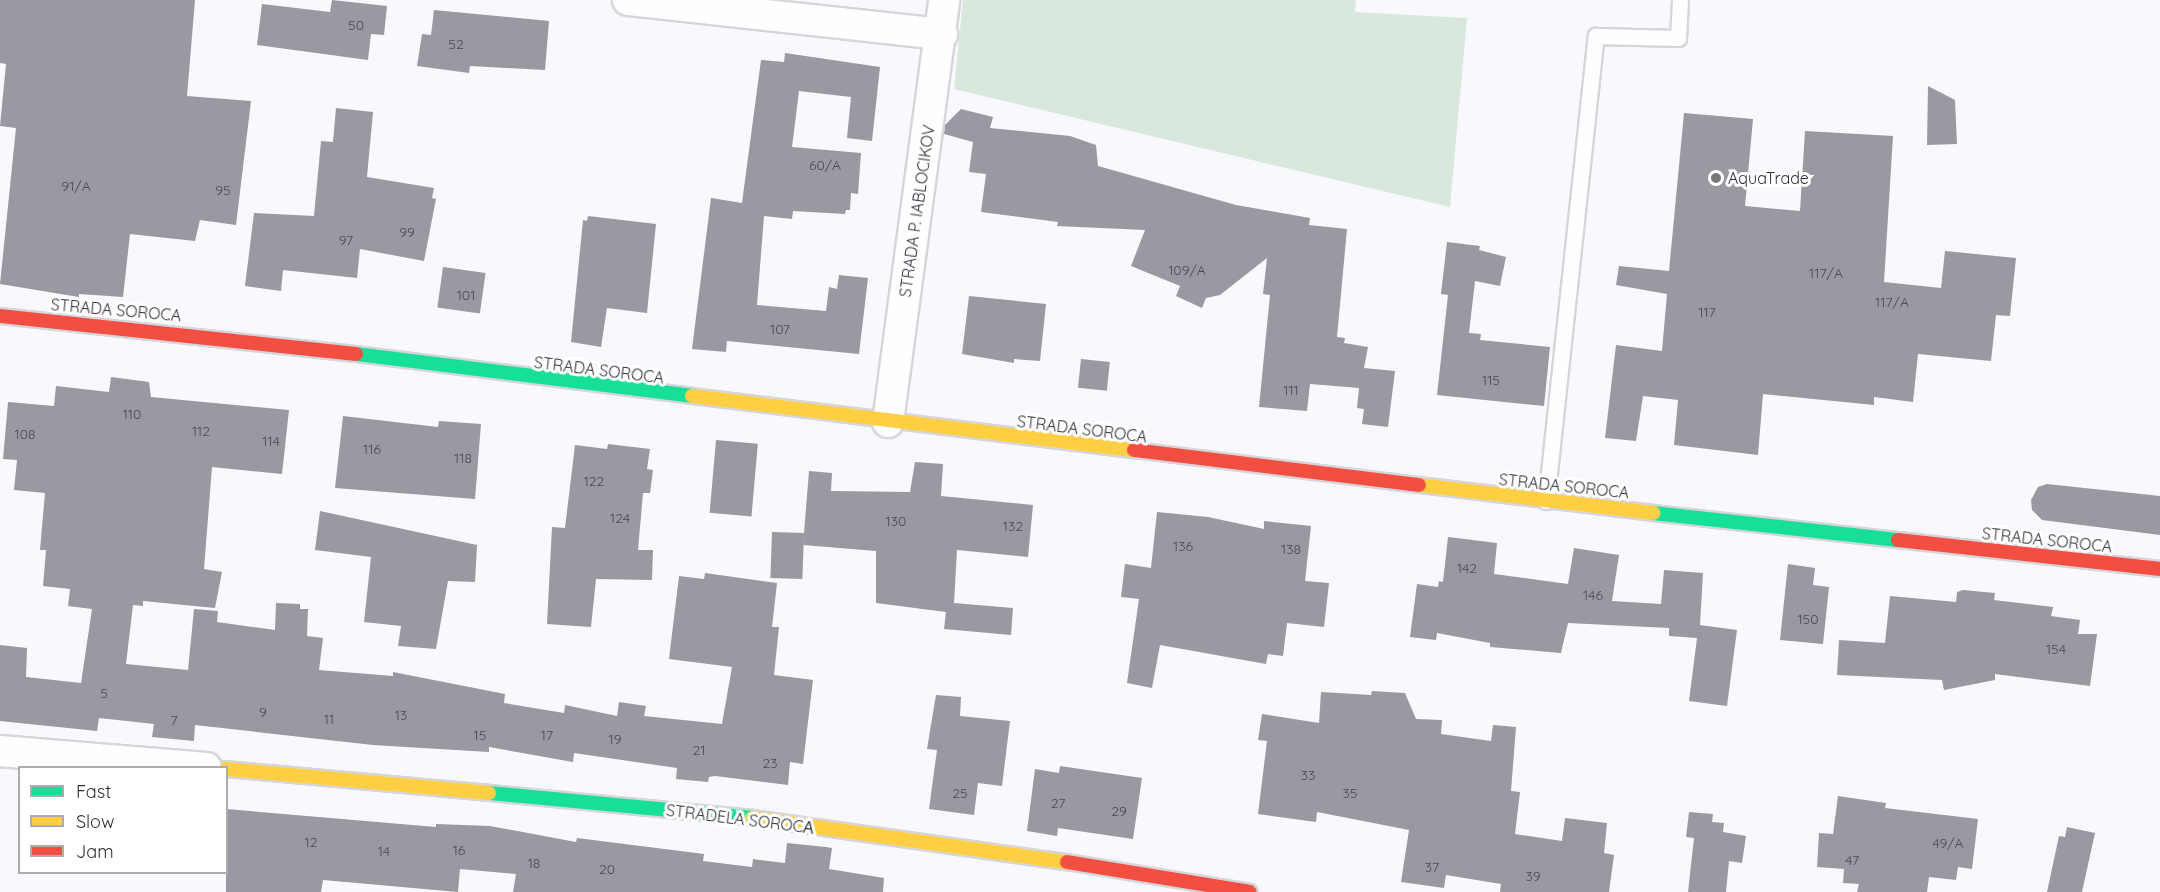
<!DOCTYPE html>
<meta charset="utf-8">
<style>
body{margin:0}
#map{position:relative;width:2160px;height:892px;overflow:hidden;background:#f9f8fc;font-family:Quicksand,sans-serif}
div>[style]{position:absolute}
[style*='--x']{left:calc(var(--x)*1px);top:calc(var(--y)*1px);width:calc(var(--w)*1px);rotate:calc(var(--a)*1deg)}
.green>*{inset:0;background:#d9e8dd}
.building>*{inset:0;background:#9a98a1;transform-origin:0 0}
.roads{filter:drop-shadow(2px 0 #d6d5db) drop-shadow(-2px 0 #d6d5db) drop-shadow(0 2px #d6d5db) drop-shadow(0 -2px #d6d5db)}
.lane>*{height:15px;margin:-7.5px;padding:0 7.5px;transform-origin:7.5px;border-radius:7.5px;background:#fefeff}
.street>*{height:30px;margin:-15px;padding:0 15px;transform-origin:15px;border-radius:15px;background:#fefeff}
.fast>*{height:14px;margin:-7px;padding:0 7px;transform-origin:7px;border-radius:7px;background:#16e098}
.slow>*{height:14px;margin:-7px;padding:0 7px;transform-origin:7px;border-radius:7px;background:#ffcf43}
.jam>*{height:14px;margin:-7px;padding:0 7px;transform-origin:7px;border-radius:7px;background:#f24e42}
.dots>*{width:16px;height:16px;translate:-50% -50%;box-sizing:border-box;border:3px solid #fff;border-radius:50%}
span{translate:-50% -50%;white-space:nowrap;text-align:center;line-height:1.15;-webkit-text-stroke:6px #fff;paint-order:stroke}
.number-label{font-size:14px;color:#4b4954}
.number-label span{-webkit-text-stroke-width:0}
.poi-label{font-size:16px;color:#312f3a}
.left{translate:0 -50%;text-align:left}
.street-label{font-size:16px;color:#312f3a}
.legend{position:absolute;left:18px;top:766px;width:210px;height:108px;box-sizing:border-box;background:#fff;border:2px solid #adacb0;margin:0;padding:8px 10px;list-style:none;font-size:18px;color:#312f3a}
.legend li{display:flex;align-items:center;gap:12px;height:30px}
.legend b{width:30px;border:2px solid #adacb0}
</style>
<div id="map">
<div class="green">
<div style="clip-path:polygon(963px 0,1356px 0,1355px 12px,1467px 18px,1450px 207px,954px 89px)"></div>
</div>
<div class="building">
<div style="clip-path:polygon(0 0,195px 0,187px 96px,251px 101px,236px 225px,200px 220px,195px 241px,130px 234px,123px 297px,79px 294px,79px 297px,0 284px,16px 128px,0 126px,6px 64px,0 63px)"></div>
<div style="clip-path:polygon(332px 0,387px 6px,384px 35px,371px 34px,368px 60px,257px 45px,262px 4px,330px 12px)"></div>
<div style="clip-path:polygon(434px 10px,549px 21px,545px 70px,470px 66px,469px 73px,417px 66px,422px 34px,431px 35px)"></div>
<div style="clip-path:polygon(785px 53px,880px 67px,872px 141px,847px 138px,851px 97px,799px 91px,792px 147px,861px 153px,858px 194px,851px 193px,850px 210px,846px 210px,845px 214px,793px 211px,792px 219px,764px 216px,757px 305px,826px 311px,829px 287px,837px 289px,839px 275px,868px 278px,859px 354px,727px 341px,726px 352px,692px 349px,711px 198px,742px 203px,761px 60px,784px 62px)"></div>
<div style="clip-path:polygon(1928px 86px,1955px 100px,1957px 144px,1927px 145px)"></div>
<div style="clip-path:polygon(336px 108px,373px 112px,367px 177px,434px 188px,432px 198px,436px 199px,424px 261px,360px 249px,357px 278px,283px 270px,281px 291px,245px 286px,254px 213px,314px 216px,321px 141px,333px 142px)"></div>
<div style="clip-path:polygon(961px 109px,993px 117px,990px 128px,1070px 136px,1096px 145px,1098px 166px,1236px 205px,1310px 218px,1309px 225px,1347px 229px,1337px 337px,1345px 338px,1344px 343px,1368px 347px,1364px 368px,1395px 371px,1388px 427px,1362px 424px,1364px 409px,1357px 408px,1359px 388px,1310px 384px,1307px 411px,1259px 407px,1270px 295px,1263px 294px,1267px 258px,1220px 295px,1206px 298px,1202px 308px,1176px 296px,1180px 286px,1131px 266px,1145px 230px,1057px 226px,1058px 222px,981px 212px,986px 174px,969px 172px,973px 142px,944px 134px,945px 125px)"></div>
<div style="clip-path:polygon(1684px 113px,1753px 119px,1745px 206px,1800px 211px,1805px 131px,1893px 136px,1884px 282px,1941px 288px,1945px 251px,2016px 258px,2010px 316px,1996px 315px,1991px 361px,1918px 354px,1913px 402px,1874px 397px,1874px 405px,1763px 394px,1758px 455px,1674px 445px,1678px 400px,1643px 396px,1636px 441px,1605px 438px,1616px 345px,1662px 351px,1667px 294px,1616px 285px,1619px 266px,1669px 271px)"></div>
<div style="clip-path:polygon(588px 216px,656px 224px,647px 313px,607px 308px,601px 347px,571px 342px,583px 220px,587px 221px)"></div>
<div style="clip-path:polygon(1447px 242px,1480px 246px,1479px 250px,1506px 257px,1500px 286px,1475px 281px,1469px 333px,1481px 334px,1480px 340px,1550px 347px,1544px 406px,1437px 395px,1448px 295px,1441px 294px)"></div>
<div style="left:443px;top:267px;width:43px;height:41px;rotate:8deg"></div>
<div style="clip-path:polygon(969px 296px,1046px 304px,1040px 361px,1014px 359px,1014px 363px,962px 354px)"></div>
<div style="left:1081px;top:359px;width:29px;height:29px;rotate:6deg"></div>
<div style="clip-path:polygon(111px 377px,149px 382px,151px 397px,289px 410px,282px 474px,212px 467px,204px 569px,222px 572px,215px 608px,143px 601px,143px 606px,133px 605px,126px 664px,188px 670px,194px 609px,218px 611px,217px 622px,275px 630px,276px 603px,300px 604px,300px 609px,308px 609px,307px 636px,323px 638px,319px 670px,393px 676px,393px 672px,505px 694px,504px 703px,564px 713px,565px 705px,617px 716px,619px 702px,646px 706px,644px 716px,722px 724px,732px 667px,669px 659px,679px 576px,704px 579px,705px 573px,777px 583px,772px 627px,779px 627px,774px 675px,813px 680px,803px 764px,790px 762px,788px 785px,715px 776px,709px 777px,708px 782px,676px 779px,677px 768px,574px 753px,573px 762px,489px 747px,489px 752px,373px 745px,195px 725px,194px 741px,152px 737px,154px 724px,99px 718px,97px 731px,0 721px,0 645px,27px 648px,26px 677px,81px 683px,92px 609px,68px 606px,70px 589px,43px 586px,46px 550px,40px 550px,45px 493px,14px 490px,17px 460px,3px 459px,8px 402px,54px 406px,56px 386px,109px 392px)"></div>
<div style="clip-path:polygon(343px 416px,438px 427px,439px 421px,481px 424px,475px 499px,335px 488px)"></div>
<div style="left:716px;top:440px;width:42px;height:73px;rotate:5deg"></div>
<div style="clip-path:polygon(608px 444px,650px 449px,647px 469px,653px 470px,650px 493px,643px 493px,638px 550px,653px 550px,652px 580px,596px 579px,591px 627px,547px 624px,552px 527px,565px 528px,575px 445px,607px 449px)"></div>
<div style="clip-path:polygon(915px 462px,943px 464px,941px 496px,1033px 505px,1028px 557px,957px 550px,954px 603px,1013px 608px,1011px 635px,944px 629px,946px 612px,876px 603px,876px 551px,803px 545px,809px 471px,832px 473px,831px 491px,910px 492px)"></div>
<div style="clip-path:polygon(2047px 484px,2160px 496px,2160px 535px,2042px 520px,2032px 510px,2031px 500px,2038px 487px)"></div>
<div style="clip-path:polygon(320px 511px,477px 545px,475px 582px,448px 581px,436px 649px,398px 646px,401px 626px,364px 622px,371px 557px,315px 550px)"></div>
<div style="clip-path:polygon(1157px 512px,1208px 517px,1264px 529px,1264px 521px,1311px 526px,1305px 581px,1329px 583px,1324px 627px,1287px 623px,1283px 656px,1268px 654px,1266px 664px,1160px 645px,1152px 688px,1127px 683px,1139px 599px,1121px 597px,1125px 564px,1151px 568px)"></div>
<div style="left:772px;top:532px;width:32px;height:46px;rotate:2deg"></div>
<div style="clip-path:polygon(1448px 537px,1497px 543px,1494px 574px,1568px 584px,1574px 548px,1619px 555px,1612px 601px,1661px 604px,1664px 570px,1703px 573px,1700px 625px,1737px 630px,1727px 706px,1689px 701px,1697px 638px,1669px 636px,1669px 628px,1568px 623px,1561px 653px,1490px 647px,1490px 643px,1437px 633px,1436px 640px,1410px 637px,1417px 584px,1438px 587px,1439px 581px,1443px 582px)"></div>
<div style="clip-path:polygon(1788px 564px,1815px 568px,1813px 585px,1829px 587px,1823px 644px,1780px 640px)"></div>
<div style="clip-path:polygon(1963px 590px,1995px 593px,1994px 600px,2053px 607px,2051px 616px,2080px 620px,2078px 634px,2097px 634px,2090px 686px,1995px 674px,1995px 680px,1944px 690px,1942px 680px,1837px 675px,1839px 640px,1885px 643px,1890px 596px,1956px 602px,1957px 592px)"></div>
<div style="clip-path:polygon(1372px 691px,1405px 693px,1416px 719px,1442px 720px,1441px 734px,1491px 741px,1493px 725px,1516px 727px,1511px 791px,1520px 792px,1515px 834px,1562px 841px,1565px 818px,1607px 823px,1604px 853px,1614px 855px,1609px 892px,1500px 892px,1501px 884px,1446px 875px,1444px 888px,1401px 882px,1409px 830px,1317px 812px,1316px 822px,1258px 814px,1267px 741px,1258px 740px,1262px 714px,1319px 723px,1321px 692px,1371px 695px)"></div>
<div style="clip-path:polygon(936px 695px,961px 697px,960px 716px,1010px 721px,1002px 786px,978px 783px,974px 815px,929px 809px,937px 750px,927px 749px)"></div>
<div style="clip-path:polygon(1060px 766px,1142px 778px,1133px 839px,1058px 828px,1057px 836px,1027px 831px,1035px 769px,1059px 773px)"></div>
<div style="clip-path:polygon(1838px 796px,1886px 803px,1885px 808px,1978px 819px,1972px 869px,1958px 867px,1956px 880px,1929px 877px,1927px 892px,1857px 892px,1859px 884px,1843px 883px,1844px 869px,1817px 867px,1819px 833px,1833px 834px)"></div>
<div style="clip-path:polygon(226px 809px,436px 827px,436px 824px,490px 826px,576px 842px,577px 838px,704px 854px,703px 861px,752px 867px,753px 859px,785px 863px,787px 843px,826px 847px,832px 848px,829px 869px,884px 878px,883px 892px,513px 892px,516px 874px,460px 869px,458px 892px,323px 880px,321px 892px,226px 892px)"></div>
<div style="clip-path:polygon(1689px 812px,1713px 814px,1712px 822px,1724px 823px,1723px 832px,1746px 836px,1742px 863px,1729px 861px,1726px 892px,1688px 892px,1694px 838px,1686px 837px)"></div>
<div style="clip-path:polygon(2067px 827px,2095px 833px,2082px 892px,2047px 892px,2059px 836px,2065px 837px)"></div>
</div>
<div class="roads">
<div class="lane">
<div style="--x:1546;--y:501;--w:468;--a:-83.9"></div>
<div style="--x:1596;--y:36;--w:82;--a:1.4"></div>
<div style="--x:1678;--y:38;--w:38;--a:-87"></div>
</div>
<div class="street">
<div style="--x:628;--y:0;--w:316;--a:6.2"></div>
<div style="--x:888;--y:422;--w:426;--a:-82.4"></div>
<div style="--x:0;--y:751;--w:207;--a:4.7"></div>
</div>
<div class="fast">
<div style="--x:356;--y:354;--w:339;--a:7.1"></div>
<div style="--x:1653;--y:513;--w:246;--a:6.3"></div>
<div style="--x:489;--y:793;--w:264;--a:5.4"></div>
</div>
<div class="slow">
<div style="--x:692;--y:396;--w:445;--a:7"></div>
<div style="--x:1419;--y:485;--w:236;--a:6.8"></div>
<div style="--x:226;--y:769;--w:264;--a:5.2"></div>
<div style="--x:752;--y:818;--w:318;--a:8"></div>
</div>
<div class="jam">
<div style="--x:0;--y:316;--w:358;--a:6.1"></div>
<div style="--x:1134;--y:450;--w:287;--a:7"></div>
<div style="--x:1898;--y:540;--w:264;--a:6.3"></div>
<div style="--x:1067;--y:862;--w:185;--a:9.3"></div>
</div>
</div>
<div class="dots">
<div style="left:1716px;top:178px;background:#77757e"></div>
</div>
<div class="number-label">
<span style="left:356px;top:25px">50</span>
<span style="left:456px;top:44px">52</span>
<span style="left:825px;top:165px">60/A</span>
<span style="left:76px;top:186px">91/A</span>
<span style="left:223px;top:190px">95</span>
<span style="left:407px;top:232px">99</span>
<span style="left:346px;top:240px">97</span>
<span style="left:1187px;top:270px">109/A</span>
<span style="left:1826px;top:273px">117/A</span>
<span style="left:466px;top:295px">101</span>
<span style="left:1892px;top:302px">117/A</span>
<span style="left:1707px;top:312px">117</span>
<span style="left:780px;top:329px">107</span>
<span style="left:1491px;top:380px">115</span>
<span style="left:1291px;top:390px">111</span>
<span style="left:132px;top:414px">110</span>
<span style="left:201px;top:431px">112</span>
<span style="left:25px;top:434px">108</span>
<span style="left:271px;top:441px">114</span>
<span style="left:372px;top:449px">116</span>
<span style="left:463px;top:458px">118</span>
<span style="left:594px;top:481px">122</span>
<span style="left:620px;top:518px">124</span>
<span style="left:896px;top:521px">130</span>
<span style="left:1013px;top:526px">132</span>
<span style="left:1183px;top:546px">136</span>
<span style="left:1291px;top:549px">138</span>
<span style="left:1467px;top:568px">142</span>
<span style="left:1593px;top:595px">146</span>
<span style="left:1808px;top:619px">150</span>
<span style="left:2056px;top:649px">154</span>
<span style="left:104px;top:693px">5</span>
<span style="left:263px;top:712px">9</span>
<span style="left:401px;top:715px">13</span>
<span style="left:329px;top:719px">11</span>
<span style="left:174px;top:720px">7</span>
<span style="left:480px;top:735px">15</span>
<span style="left:547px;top:735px">17</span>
<span style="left:615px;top:739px">19</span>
<span style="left:699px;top:750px">21</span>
<span style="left:770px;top:763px">23</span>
<span style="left:1308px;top:775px">33</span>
<span style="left:960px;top:793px">25</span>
<span style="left:1350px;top:793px">35</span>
<span style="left:1058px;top:803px">27</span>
<span style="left:1119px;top:811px">29</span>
<span style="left:311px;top:842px">12</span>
<span style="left:1948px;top:843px">49/A</span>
<span style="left:459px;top:850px">16</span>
<span style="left:384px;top:851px">14</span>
<span style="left:1852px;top:860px">47</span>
<span style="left:534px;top:863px">18</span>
<span style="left:1432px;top:867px">37</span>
<span style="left:607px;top:869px">20</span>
<span style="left:1533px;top:876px">39</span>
</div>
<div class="poi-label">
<span class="left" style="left:1728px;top:178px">AquaTrade</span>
</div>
<div class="street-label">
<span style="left:917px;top:211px;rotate:-82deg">STRADA P. IABLOCIKOV</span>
<span style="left:116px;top:310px;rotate:5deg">STRADA SOROCA</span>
<span style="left:599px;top:370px;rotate:7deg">STRADA SOROCA</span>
<span style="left:1082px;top:429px;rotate:7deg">STRADA SOROCA</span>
<span style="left:1564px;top:486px;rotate:6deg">STRADA SOROCA</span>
<span style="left:2047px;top:540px;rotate:6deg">STRADA SOROCA</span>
<span style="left:740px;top:819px;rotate:7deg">STRADELA SOROCА</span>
</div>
<ul class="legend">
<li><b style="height:8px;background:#16e098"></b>Fast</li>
<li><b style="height:8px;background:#ffcf43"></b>Slow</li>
<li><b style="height:8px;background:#f24e42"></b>Jam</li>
</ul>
</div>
